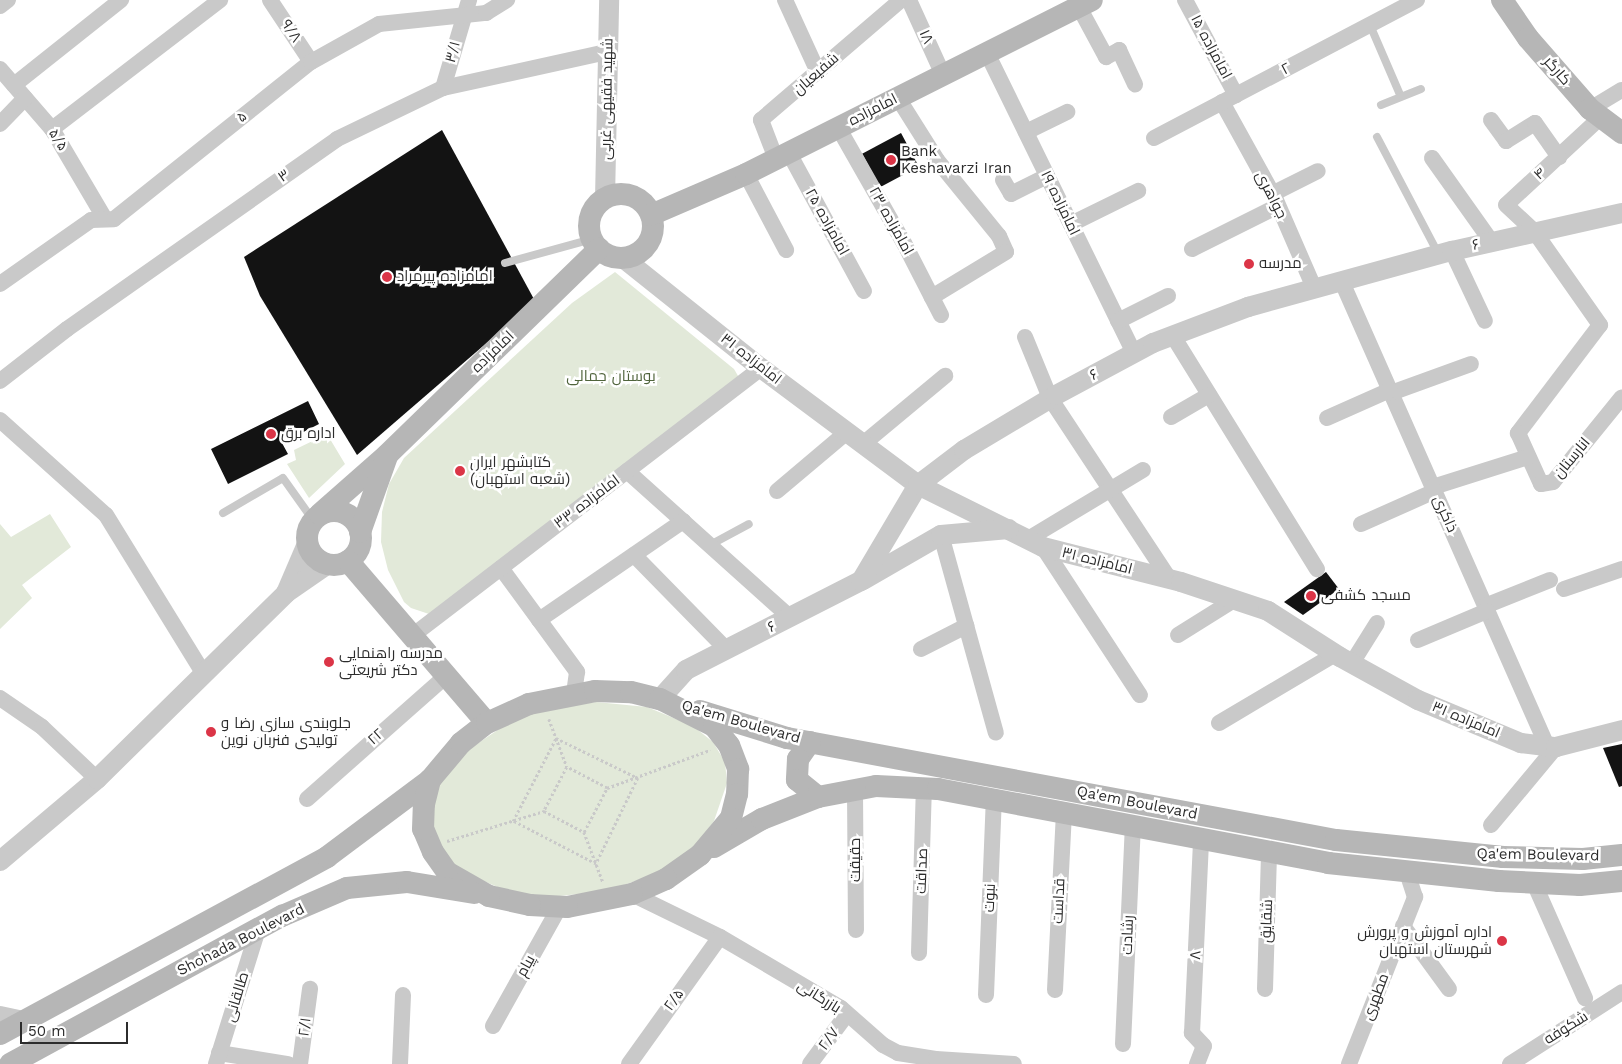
<!DOCTYPE html>
<meta charset="utf-8">
<style>
body{margin:0}
#map{position:relative;width:1622px;height:1064px;overflow:hidden;background:#fff;font-family:"Work Sans",Cairo,sans-serif}
div>[style]{position:absolute}
[style*='--x']{left:calc(var(--x)*1px);top:calc(var(--y)*1px);width:calc(var(--w)*1px);rotate:calc(var(--a)*1deg)}
.green>*{inset:0;background:#e2e9d9}
.building>*{inset:0;background:#131313;transform-origin:0 0}
.path>*{height:2.5px;margin-top:-1.25px;transform-origin:0;background:repeating-linear-gradient(90deg,#c9c9c9 0 2.5px,transparent 0 5px)}
.service>*{height:8px;margin:-4px;padding:0 4px;transform-origin:4px;border-radius:4px;background:#c9c9c9}
.minor>*{height:16px;margin:-8px;padding:0 8px;transform-origin:8px;border-radius:8px;background:#c9c9c9}
.tertiary>*{height:20px;margin:-10px;padding:0 10px;transform-origin:10px;border-radius:10px;background:#c9c9c9}
.secondary>*{height:22px;margin:-11px;padding:0 11px;transform-origin:11px;border-radius:11px;background:#b6b6b6}
.secondary>.ring{margin:-11px;padding:0;box-sizing:content-box;background:none;border:22px solid #b6b6b6;border-radius:50%}
.dots>*{width:14px;height:14px;translate:-50% -50%;box-sizing:border-box;border:2px solid #fff;border-radius:50%}
span{translate:-50% -50%;white-space:nowrap;text-align:center;line-height:1.15;-webkit-text-stroke:5px #fff;paint-order:stroke}
.street-label{font-size:15px;color:#2c2c2c}
.poi-label{font-size:15px;color:#2c2c2c}
.left{translate:0 -50%;text-align:left}
.right{translate:-100% -50%;text-align:right}
.park-label{font-size:15px;color:#50643c}
.scale{position:absolute;left:20px;top:1022px;width:108px;height:22px;box-sizing:border-box;border:2px solid #2c2c2c;border-top:0;padding-left:6px;font-size:15px;line-height:18px;white-space:nowrap;color:#2c2c2c;-webkit-text-stroke:4px #fff;paint-order:stroke}
</style>
<div id="map">
<div class="green">
<div style="clip-path:polygon(615px 272px,734px 369px,741px 381px,429px 614px,411px 608px,404px 602px,388px 570px,381px 542px,382px 512px,389px 484px,404px 458px,572px 303px)"></div>
<div style="clip-path:polygon(327px 434px,345px 464px,309px 498px,287px 464px,296px 460px,294px 450px)"></div>
<div style="clip-path:polygon(50px 514px,71px 547px,22px 585px,32px 598px,0 629px,0 524px,11px 537px)"></div>
<div style="clip-path:polygon(596px 702px,647px 707px,693px 726px,713px 742px,725px 762px,727px 783px,714px 821px,700px 840px,681px 858px,658px 873px,607px 891px,550px 897px,509px 892px,470px 875px,451px 863px,433px 833px,432px 806px,440px 780px,459px 756px,511px 721px,545px 709px)"></div>
</div>
<div class="building">
<div style="clip-path:polygon(442px 130px,535px 301px,357px 455px,260px 296px,244px 257px)"></div>
<div style="left:901px;top:133px;width:38px;height:44px;rotate:62deg"></div>
<div style="clip-path:polygon(308px 401px,319px 424px,282px 443px,288px 454px,228px 484px,211px 449px)"></div>
<div style="clip-path:polygon(1326px 572px,1339px 589px,1303px 615px,1284px 602px)"></div>
<div style="clip-path:polygon(1622px 744px,1622px 786px,1619px 787px,1603px 748px)"></div>
</div>
<div class="path">
<div style="--x:549;--y:719;--w:51;--a:69.4"></div>
<div style="--x:556;--y:738;--w:91;--a:26"></div>
<div style="--x:638;--y:778;--w:96;--a:116"></div>
<div style="--x:596;--y:864;--w:93;--a:-152.6"></div>
<div style="--x:513;--y:821;--w:93;--a:-62.6"></div>
<div style="--x:607;--y:788;--w:45;--a:-152.3"></div>
<div style="--x:567;--y:767;--w:50;--a:117.6"></div>
<div style="--x:544;--y:811;--w:45;--a:27.7"></div>
<div style="--x:584;--y:832;--w:50;--a:-62.4"></div>
<div style="--x:607;--y:788;--w:110;--a:-20.3"></div>
<div style="--x:584;--y:832;--w:53;--a:69.2"></div>
<div style="--x:447;--y:841;--w:102;--a:-17.2"></div>
</div>
<div class="service">
<div style="--x:1370;--y:25;--w:78;--a:66.7"></div>
<div style="--x:1381;--y:105;--w:43;--a:-21.8"></div>
<div style="--x:1377;--y:137;--w:131;--a:62.3"></div>
<div style="--x:505;--y:263;--w:90;--a:-15.4"></div>
<div style="--x:223;--y:513;--w:69;--a:-30.3"></div>
<div style="--x:283;--y:478;--w:52;--a:54.5"></div>
<div style="--x:710;--y:545;--w:44;--a:-28.3"></div>
</div>
<div class="minor">
<div style="--x:270;--y:0;--w:74;--a:56.5"></div>
<div style="--x:785;--y:0;--w:79;--a:65.4"></div>
<div style="--x:909;--y:0;--w:82;--a:65.6"></div>
<div style="--x:1185;--y:0;--w:108;--a:61.8"></div>
<div style="--x:0;--y:6;--w:10;--a:-37"></div>
<div style="--x:1079;--y:7;--w:57;--a:61.6"></div>
<div style="--x:1106;--y:57;--w:15;--a:-28"></div>
<div style="--x:1119;--y:50;--w:38;--a:65"></div>
<div style="--x:987;--y:53;--w:334;--a:63.9"></div>
<div style="--x:0;--y:69;--w:79;--a:49.1"></div>
<div style="--x:52;--y:129;--w:104;--a:59.5"></div>
<div style="--x:14;--y:85;--w:137;--a:-38.5"></div>
<div style="--x:443;--y:88;--w:92;--a:-73.5"></div>
<div style="--x:898;--y:98;--w:73;--a:57.8"></div>
<div style="--x:937;--y:160;--w:98;--a:50.8"></div>
<div style="--x:999;--y:236;--w:17;--a:66"></div>
<div style="--x:1006;--y:252;--w:87;--a:148.7"></div>
<div style="--x:1222;--y:102;--w:110;--a:61.1"></div>
<div style="--x:1275;--y:198;--w:100;--a:66.5"></div>
<div style="--x:1590;--y:109;--w:37;--a:-31"></div>
<div style="--x:1601;--y:117;--w:129;--a:137.2"></div>
<div style="--x:1506;--y:205;--w:38;--a:43"></div>
<div style="--x:1534;--y:231;--w:115;--a:54.9"></div>
<div style="--x:1600;--y:325;--w:136;--a:127.2"></div>
<div style="--x:1518;--y:433;--w:56;--a:65.7"></div>
<div style="--x:1541;--y:484;--w:12;--a:-9"></div>
<div style="--x:1553;--y:482;--w:109;--a:-50.9"></div>
<div style="--x:1491;--y:120;--w:26;--a:54"></div>
<div style="--x:1506;--y:141;--w:34;--a:-32"></div>
<div style="--x:1535;--y:123;--w:42;--a:54.8"></div>
<div style="--x:0;--y:124;--w:36;--a:-46"></div>
<div style="--x:838;--y:127;--w:133;--a:60.4"></div>
<div style="--x:904;--y:243;--w:81;--a:62.8"></div>
<div style="--x:52;--y:129;--w:212;--a:-37.5"></div>
<div style="--x:1026;--y:132;--w:46;--a:-26"></div>
<div style="--x:1154;--y:138;--w:297;--a:-27.7"></div>
<div style="--x:789;--y:153;--w:157;--a:61.5"></div>
<div style="--x:1432;--y:158;--w:102;--a:54.6"></div>
<div style="--x:776;--y:159;--w:42;--a:-111"></div>
<div style="--x:761;--y:120;--w:184;--a:-40.6"></div>
<div style="--x:746;--y:174;--w:86;--a:62.2"></div>
<div style="--x:1003;--y:180;--w:16;--a:60"></div>
<div style="--x:1011;--y:194;--w:40;--a:-26.6"></div>
<div style="--x:1272;--y:194;--w:51;--a:-26.6"></div>
<div style="--x:1071;--y:224;--w:75;--a:-26.2"></div>
<div style="--x:1192;--y:249;--w:96;--a:-26.6"></div>
<div style="--x:1452;--y:251;--w:77;--a:64.8"></div>
<div style="--x:1342;--y:282;--w:507;--a:66.16"></div>
<div style="--x:0;--y:284;--w:111;--a:-35.1"></div>
<div style="--x:91;--y:220;--w:23;--a:-2"></div>
<div style="--x:114;--y:219;--w:252;--a:-38.6"></div>
<div style="--x:311;--y:62;--w:78;--a:-29.2"></div>
<div style="--x:379;--y:24;--w:108;--a:-5.9"></div>
<div style="--x:486;--y:13;--w:25;--a:-32"></div>
<div style="--x:1118;--y:321;--w:56;--a:-26.6"></div>
<div style="--x:1173;--y:336;--w:274;--a:58.3"></div>
<div style="--x:1025;--y:337;--w:66;--a:67.7"></div>
<div style="--x:1050;--y:398;--w:218;--a:56.6"></div>
<div style="--x:0;--y:381;--w:85;--a:-37.8"></div>
<div style="--x:67;--y:329;--w:330;--a:-35.1"></div>
<div style="--x:337;--y:139;--w:118;--a:-25.7"></div>
<div style="--x:443;--y:88;--w:168;--a:-12.4"></div>
<div style="--x:1391;--y:393;--w:85;--a:-19.9"></div>
<div style="--x:1171;--y:417;--w:44;--a:-30.1"></div>
<div style="--x:1327;--y:418;--w:69;--a:-24"></div>
<div style="--x:0;--y:420;--w:142;--a:41.9"></div>
<div style="--x:106;--y:515;--w:187;--a:58.4"></div>
<div style="--x:863;--y:444;--w:107;--a:-39.7"></div>
<div style="--x:627;--y:471;--w:219;--a:41.9"></div>
<div style="--x:1433;--y:487;--w:100;--a:-17.5"></div>
<div style="--x:777;--y:491;--w:92;--a:-40.1"></div>
<div style="--x:1361;--y:524;--w:81;--a:-24"></div>
<div style="--x:941;--y:535;--w:205;--a:74.5"></div>
<div style="--x:1028;--y:539;--w:134;--a:-31"></div>
<div style="--x:1043;--y:547;--w:177;--a:56.8"></div>
<div style="--x:634;--y:555;--w:133;--a:45.6"></div>
<div style="--x:501;--y:568;--w:129;--a:53.8"></div>
<div style="--x:577;--y:672;--w:22;--a:98"></div>
<div style="--x:1564;--y:589;--w:61;--a:-19"></div>
<div style="--x:1485;--y:606;--w:70;--a:-21.8"></div>
<div style="--x:539;--y:620;--w:175;--a:-34.5"></div>
<div style="--x:1178;--y:635;--w:66;--a:-32"></div>
<div style="--x:412;--y:636;--w:440;--a:-37.5"></div>
<div style="--x:1418;--y:640;--w:75;--a:-22.8"></div>
<div style="--x:921;--y:649;--w:51;--a:-27.1"></div>
<div style="--x:1352;--y:663;--w:47;--a:-58"></div>
<div style="--x:0;--y:698;--w:51;--a:34.6"></div>
<div style="--x:42;--y:727;--w:76;--a:43.4"></div>
<div style="--x:1219;--y:723;--w:135;--a:-30.7"></div>
<div style="--x:855;--y:790;--w:140;--a:89.6"></div>
<div style="--x:307;--y:799;--w:186;--a:-41.5"></div>
<div style="--x:1491;--y:825;--w:102;--a:-50.2"></div>
<div style="--x:1534;--y:883;--w:126;--a:66.1"></div>
<div style="--x:632;--y:894;--w:98;--a:26"></div>
<div style="--x:720;--y:937;--w:140;--a:30.4"></div>
<div style="--x:841;--y:1008;--w:56;--a:41.4"></div>
<div style="--x:883;--y:1045;--w:17;--a:28"></div>
<div style="--x:898;--y:1053;--w:38;--a:9"></div>
<div style="--x:936;--y:1059;--w:78;--a:3.7"></div>
<div style="--x:1403;--y:926;--w:78;--a:53.9"></div>
<div style="--x:919;--y:953;--w:164;--a:-88.3"></div>
<div style="--x:1265;--y:989;--w:137;--a:-88.3"></div>
<div style="--x:1055;--y:990;--w:177;--a:-87.1"></div>
<div style="--x:986;--y:995;--w:195;--a:-87.7"></div>
<div style="--x:493;--y:1026;--w:137;--a:-60.8"></div>
<div style="--x:1123;--y:1044;--w:218;--a:-87.4"></div>
<div style="--x:219;--y:1053;--w:70;--a:9.1"></div>
<div style="--x:216;--y:1064;--w:141;--a:-72.7"></div>
<div style="--x:300;--y:1064;--w:76;--a:-82.4"></div>
<div style="--x:400;--y:1064;--w:69;--a:-87.5"></div>
<div style="--x:629;--y:1064;--w:156;--a:-54.4"></div>
<div style="--x:810;--y:1064;--w:62;--a:-53.5"></div>
<div style="--x:1197;--y:1064;--w:19;--a:-69"></div>
<div style="--x:1204;--y:1046;--w:18;--a:-133"></div>
<div style="--x:1192;--y:1033;--w:194;--a:-87.3"></div>
<div style="--x:1349;--y:1064;--w:180;--a:-68.4"></div>
<div style="--x:1415;--y:897;--w:25;--a:-108"></div>
<div style="--x:1510;--y:1064;--w:133;--a:-32.7"></div>
</div>
<div class="tertiary">
<div style="--x:605;--y:199;--w:199;--a:-88.8"></div>
<div style="--x:623;--y:258;--w:176;--a:38.6"></div>
<div style="--x:761;--y:368;--w:196;--a:36.7"></div>
<div style="--x:918;--y:485;--w:140;--a:26.4"></div>
<div style="--x:1043;--y:547;--w:142;--a:14.2"></div>
<div style="--x:1181;--y:582;--w:92;--a:18.4"></div>
<div style="--x:1268;--y:611;--w:85;--a:32.6"></div>
<div style="--x:1340;--y:657;--w:89;--a:28.9"></div>
<div style="--x:1418;--y:700;--w:112;--a:22.7"></div>
<div style="--x:1521;--y:743;--w:35;--a:7"></div>
<div style="--x:1556;--y:747;--w:68;--a:-14.4"></div>
<div style="--x:863;--y:580;--w:90;--a:-30"></div>
<div style="--x:941;--y:535;--w:68;--a:-5"></div>
<div style="--x:286;--y:593;--w:53;--a:-66.8"></div>
<div style="--x:660;--y:699;--w:39;--a:-48"></div>
<div style="--x:686;--y:670;--w:196;--a:-27"></div>
<div style="--x:861;--y:581;--w:112;--a:-59.3"></div>
<div style="--x:918;--y:485;--w:58;--a:-37.3"></div>
<div style="--x:964;--y:450;--w:107;--a:-30.9"></div>
<div style="--x:1056;--y:395;--w:110;--a:-28.2"></div>
<div style="--x:1153;--y:343;--w:102;--a:-20.8"></div>
<div style="--x:1248;--y:307;--w:212;--a:-15.4"></div>
<div style="--x:1452;--y:251;--w:174;--a:-12.6"></div>
<div style="--x:0;--y:861;--w:127;--a:-40.2"></div>
<div style="--x:97;--y:779;--w:265;--a:-44.5"></div>
<div style="--x:286;--y:593;--w:51;--a:-34.6"></div>
<div style="--x:0;--y:1016;--w:24;--a:12"></div>
</div>
<div class="secondary">
<div style="--x:1502;--y:0;--w:46;--a:55.6"></div>
<div style="--x:1528;--y:38;--w:94;--a:48.9"></div>
<div style="--x:1590;--y:109;--w:40;--a:37"></div>
<div class="ring" style="left:589px;top:194px;width:42px;height:42px"></div>
<div style="--x:651;--y:215;--w:103;--a:-23.3"></div>
<div style="--x:746;--y:174;--w:387;--a:-26.7"></div>
<div class="ring" style="left:307px;top:511px;width:32px;height:32px"></div>
<div style="--x:320;--y:514;--w:89;--a:-41.4"></div>
<div style="--x:387;--y:455;--w:296;--a:-44.2"></div>
<div style="--x:360;--y:532;--w:81;--a:-70.4"></div>
<div style="--x:348;--y:561;--w:213;--a:49.4"></div>
<div style="--x:700;--y:711;--w:91;--a:17.2"></div>
<div style="--x:787;--y:738;--w:558;--a:10.53"></div>
<div style="--x:1336;--y:840;--w:168;--a:5.8"></div>
<div style="--x:1503;--y:857;--w:80;--a:1.4"></div>
<div style="--x:1583;--y:859;--w:39;--a:-6"></div>
<div style="--x:810;--y:742;--w:21;--a:125"></div>
<div style="--x:798;--y:759;--w:21;--a:93"></div>
<div style="--x:797;--y:780;--w:27;--a:39"></div>
<div style="--x:714;--y:847;--w:56;--a:-30.3"></div>
<div style="--x:762;--y:819;--w:60;--a:-21.4"></div>
<div style="--x:818;--y:797;--w:59;--a:-10.7"></div>
<div style="--x:876;--y:786;--w:62;--a:2.8"></div>
<div style="--x:938;--y:789;--w:397;--a:10.7"></div>
<div style="--x:1328;--y:863;--w:172;--a:6"></div>
<div style="--x:1499;--y:881;--w:81;--a:2.8"></div>
<div style="--x:1580;--y:885;--w:42;--a:-5.4"></div>
<div style="--x:0;--y:1034;--w:372;--a:-28.4"></div>
<div style="--x:327;--y:857;--w:129;--a:-36.8"></div>
<div style="--x:430;--y:780;--w:48;--a:-50"></div>
<div style="--x:461;--y:743;--w:33;--a:-38"></div>
<div style="--x:487;--y:723;--w:46;--a:-24.3"></div>
<div style="--x:529;--y:704;--w:67;--a:-11.1"></div>
<div style="--x:595;--y:691;--w:36;--a:2"></div>
<div style="--x:631;--y:692;--w:30;--a:14"></div>
<div style="--x:660;--y:699;--w:60;--a:26.6"></div>
<div style="--x:714;--y:726;--w:24;--a:52"></div>
<div style="--x:729;--y:745;--w:26;--a:69"></div>
<div style="--x:738;--y:769;--w:25;--a:92"></div>
<div style="--x:737;--y:794;--w:25;--a:104"></div>
<div style="--x:731;--y:818;--w:48;--a:130"></div>
<div style="--x:700;--y:855;--w:42;--a:144.8"></div>
<div style="--x:666;--y:879;--w:37;--a:156"></div>
<div style="--x:632;--y:894;--w:66;--a:168.7"></div>
<div style="--x:567;--y:907;--w:37;--a:-177"></div>
<div style="--x:530;--y:905;--w:42;--a:-167.6"></div>
<div style="--x:489;--y:896;--w:48;--a:-150.3"></div>
<div style="--x:447;--y:872;--w:24;--a:-125"></div>
<div style="--x:433;--y:852;--w:25;--a:-113"></div>
<div style="--x:423;--y:829;--w:25;--a:-88"></div>
<div style="--x:424;--y:804;--w:25;--a:-76"></div>
<div style="--x:10;--y:1064;--w:310;--a:-28.6"></div>
<div style="--x:282;--y:916;--w:71;--a:-23.3"></div>
<div style="--x:347;--y:888;--w:60;--a:-5.7"></div>
<div style="--x:407;--y:882;--w:68;--a:9.3"></div>
</div>
<div class="dots">
<div style="left:891px;top:160px;background:#db3547"></div>
<div style="left:1249px;top:264px;background:#db3547"></div>
<div style="left:387px;top:277px;background:#db3547"></div>
<div style="left:271px;top:434px;background:#db3547"></div>
<div style="left:460px;top:471px;background:#db3547"></div>
<div style="left:1311px;top:596px;background:#db3547"></div>
<div style="left:329px;top:662px;background:#db3547"></div>
<div style="left:211px;top:732px;background:#db3547"></div>
<div style="left:1502px;top:941px;background:#db3547"></div>
</div>
<div class="street-label">
<span style="left:291px;top:31px;rotate:57deg">۹/۸</span>
<span style="left:926px;top:37px;rotate:66deg">۱۸</span>
<span style="left:1211px;top:47px;rotate:62deg">امامزاده ۱۵</span>
<span style="left:453px;top:52px;rotate:-75deg">۳/۱</span>
<span style="left:1286px;top:69px;rotate:-28deg">۲</span>
<span style="left:1557px;top:71px;rotate:49deg">کارگر</span>
<span style="left:816px;top:74px;rotate:-41deg">شفیعیان</span>
<span style="left:607px;top:99px;rotate:-89deg">شهید فقیهی غربی</span>
<span style="left:873px;top:110px;rotate:-27deg">امامزاده</span>
<span style="left:242px;top:117px;rotate:-39deg">۵</span>
<span style="left:58px;top:140px;rotate:58deg">۵/۵</span>
<span style="left:1540px;top:174px;rotate:-43deg">۴</span>
<span style="left:284px;top:176px;rotate:-35deg">۳</span>
<span style="left:1271px;top:195px;rotate:63deg">جواهری</span>
<span style="left:1060px;top:203px;rotate:64deg">امامزاده ۱۹</span>
<span style="left:891px;top:221px;rotate:61deg">امامزاده ۲۳</span>
<span style="left:827px;top:222px;rotate:61deg">امامزاده ۲۵</span>
<span style="left:1476px;top:245px;rotate:-13deg">۶</span>
<span style="left:493px;top:352px;rotate:-44deg">امامزاده</span>
<span style="left:751px;top:359px;rotate:38deg">امامزاده ۳۱</span>
<span style="left:1094px;top:375px;rotate:-28deg">۶</span>
<span style="left:1572px;top:458px;rotate:-50deg">انارستان</span>
<span style="left:587px;top:502px;rotate:-37deg">امامزاده ۳۳</span>
<span style="left:1445px;top:514px;rotate:66deg">ذاکری</span>
<span style="left:1097px;top:561px;rotate:14deg">امامزاده ۳۱</span>
<span style="left:772px;top:627px;rotate:-27deg">۶</span>
<span style="left:1466px;top:720px;rotate:23deg">امامزاده ۳۱</span>
<span style="left:741px;top:722px;rotate:16deg">Qa'em Boulevard</span>
<span style="left:376px;top:737px;rotate:-41deg">۲۲</span>
<span style="left:1137px;top:803px;rotate:11deg">Qa'em Boulevard</span>
<span style="left:1538px;top:855px;rotate:1deg">Qa'em Boulevard</span>
<span style="left:856px;top:860px;rotate:-90deg">حقیقت</span>
<span style="left:922px;top:871px;rotate:-88deg">صداقت</span>
<span style="left:990px;top:898px;rotate:-88deg">نبوت</span>
<span style="left:1059px;top:901px;rotate:-87deg">قداست</span>
<span style="left:1267px;top:921px;rotate:-88deg">شقایق</span>
<span style="left:1128px;top:935px;rotate:-88deg">رشادت</span>
<span style="left:241px;top:940px;rotate:-27deg">Shohada Boulevard</span>
<span style="left:1196px;top:955px;rotate:-87deg">۸</span>
<span style="left:526px;top:966px;rotate:-61deg">پیام</span>
<span style="left:237px;top:997px;rotate:-73deg">طالقانی</span>
<span style="left:819px;top:997px;rotate:32deg">بازرگانی</span>
<span style="left:1376px;top:997px;rotate:-69deg">مطهری</span>
<span style="left:674px;top:1000px;rotate:-54deg">۲/۵</span>
<span style="left:305px;top:1027px;rotate:-83deg">۲/۱</span>
<span style="left:1566px;top:1028px;rotate:-32deg">شکوفه</span>
<span style="left:829px;top:1039px;rotate:-54deg">۲/۷</span>
</div>
<div class="poi-label">
<span class="left" style="left:901px;top:160px">Bank<br>Keshavarzi Iran</span>
<span class="left" style="left:1259px;top:264px">مدرسه</span>
<span class="left" style="left:397px;top:277px">امامزاده پیرمراد</span>
<span class="left" style="left:281px;top:434px">اداره برق</span>
<span class="left" style="left:470px;top:471px">کتابشهر ایران<br>(شعبه استهبان)</span>
<span class="left" style="left:1321px;top:596px">مسجد کشفی</span>
<span class="left" style="left:339px;top:662px">مدرسه راهنمایی<br>دکتر شریعتی</span>
<span class="left" style="left:221px;top:732px">جلوبندی سازی رضا و<br>تولیدی فنربان نوین</span>
<span class="right" style="left:1492px;top:941px">اداره آموزش و پرورش<br>شهرستان استهبان</span>
</div>
<div class="park-label">
<span style="left:611px;top:377px">بوستان جمالی</span>
</div>
<div class="scale">50 m</div>
</div>
